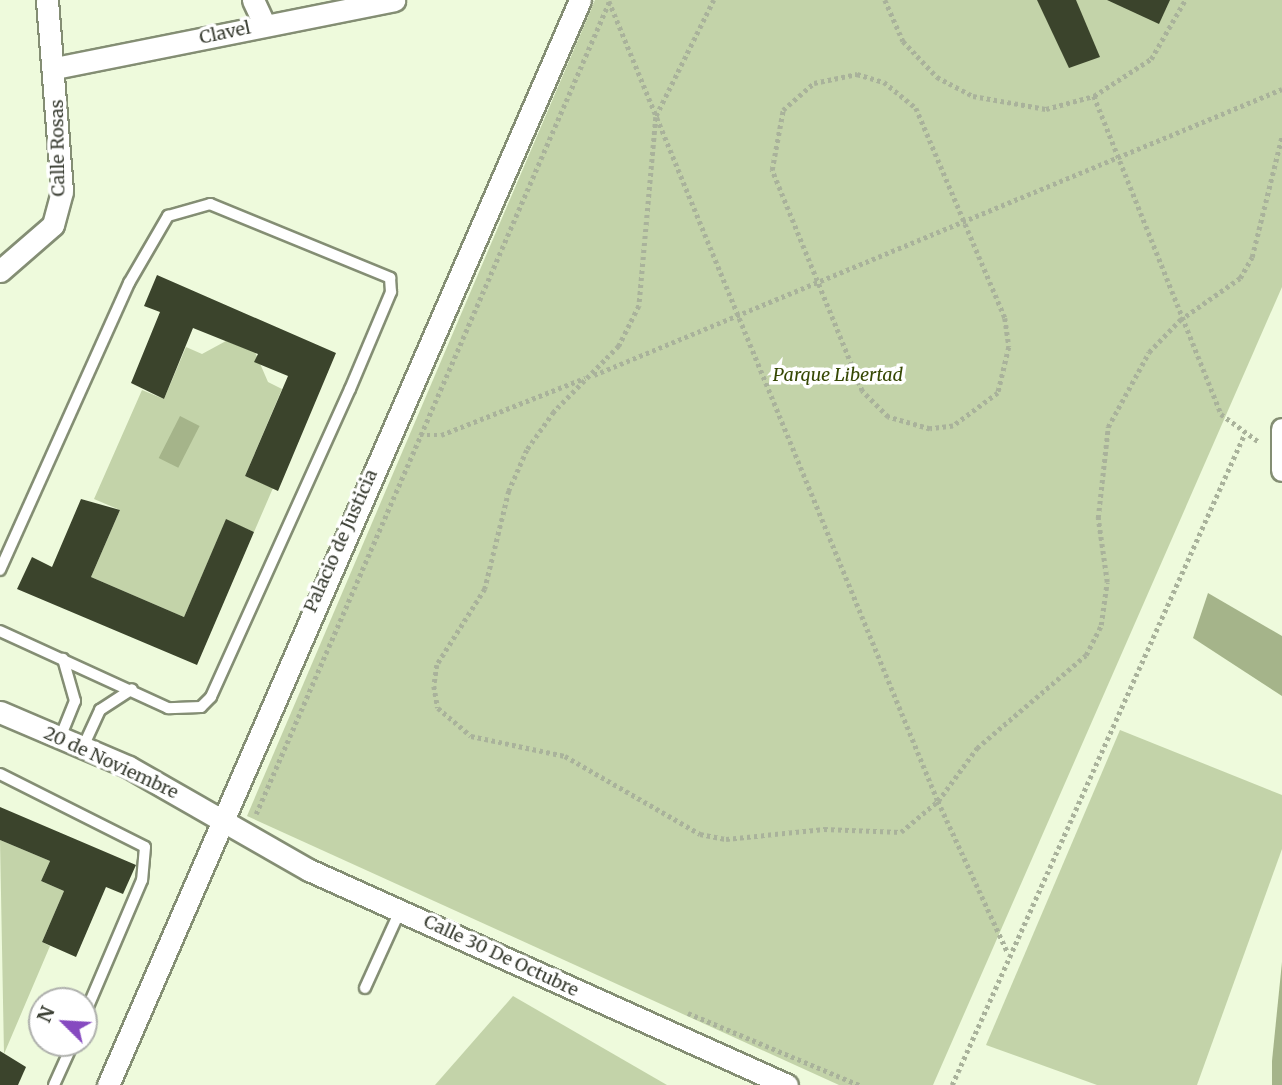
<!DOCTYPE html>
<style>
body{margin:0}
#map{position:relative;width:1282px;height:1085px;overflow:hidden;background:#eefadc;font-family:Merriweather,serif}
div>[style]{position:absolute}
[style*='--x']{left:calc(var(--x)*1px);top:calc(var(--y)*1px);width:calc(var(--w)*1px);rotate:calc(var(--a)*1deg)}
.green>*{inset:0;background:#c3d3a9}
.water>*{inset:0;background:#a5b48a;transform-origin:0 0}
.building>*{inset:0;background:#3b442c}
.path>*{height:4.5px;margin-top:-2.25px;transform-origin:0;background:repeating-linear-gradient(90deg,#a9b29b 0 3.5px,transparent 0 7px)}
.roads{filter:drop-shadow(2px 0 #848e74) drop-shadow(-2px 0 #848e74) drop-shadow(0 2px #848e74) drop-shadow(0 -2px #848e74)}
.lane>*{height:10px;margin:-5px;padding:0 5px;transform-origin:5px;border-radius:5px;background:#fff}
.street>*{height:21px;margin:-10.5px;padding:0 10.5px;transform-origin:10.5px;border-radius:10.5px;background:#fff}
span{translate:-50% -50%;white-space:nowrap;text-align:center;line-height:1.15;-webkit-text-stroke:7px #fff;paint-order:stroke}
.street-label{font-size:18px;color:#383c31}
.park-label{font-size:18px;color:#364804;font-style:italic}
.north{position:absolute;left:28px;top:987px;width:70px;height:70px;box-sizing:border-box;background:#fff;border:2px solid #afb1ad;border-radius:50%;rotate:294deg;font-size:19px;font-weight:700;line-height:28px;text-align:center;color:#383c31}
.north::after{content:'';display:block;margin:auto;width:24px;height:32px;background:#864ac0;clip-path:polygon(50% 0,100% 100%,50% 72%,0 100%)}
</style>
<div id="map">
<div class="green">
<div style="clip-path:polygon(595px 0,1282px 0,1282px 287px,933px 1085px,839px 1085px,247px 816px)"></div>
<div style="clip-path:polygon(226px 341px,255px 352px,268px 382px,282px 389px,245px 476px,273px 488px,254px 532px,226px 520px,184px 617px,91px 577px,120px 510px,94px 499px,142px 390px,164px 399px,186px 347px,202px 354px)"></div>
<div style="clip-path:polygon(1120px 730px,1282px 795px,1282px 849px,1197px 1085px,1097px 1085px,986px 1045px)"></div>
<div style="clip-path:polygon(0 840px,50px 861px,41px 881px,64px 891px,42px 942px,50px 946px,4px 1054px)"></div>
<div style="clip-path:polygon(513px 996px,667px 1085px,435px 1085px)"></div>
</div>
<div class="water">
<div style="left:180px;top:416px;width:22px;height:47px;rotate:27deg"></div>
<div style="clip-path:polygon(1208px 593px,1282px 636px,1282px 696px,1193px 638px)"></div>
<div style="clip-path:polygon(1282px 962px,1282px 1085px,1272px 1085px,1272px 1061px)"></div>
</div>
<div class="building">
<div style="clip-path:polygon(1037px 0,1076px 0,1100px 57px,1069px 68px)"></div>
<div style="clip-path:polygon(1107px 0,1170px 0,1159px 24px)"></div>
<div style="clip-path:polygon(157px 275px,336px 353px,278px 491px,245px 476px,288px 376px,254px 362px,258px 354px,193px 328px,164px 399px,131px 383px,160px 312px,144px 306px)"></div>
<div style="clip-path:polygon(81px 499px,120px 510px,91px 577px,184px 617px,226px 519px,254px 532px,197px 665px,17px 589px,32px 557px,52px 567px)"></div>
<div style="clip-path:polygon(0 807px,136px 865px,123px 894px,106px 887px,76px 957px,42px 942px,64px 891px,41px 881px,50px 861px,0 840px)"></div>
<div style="clip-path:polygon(0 1051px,26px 1067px,18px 1085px,0 1085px)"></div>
</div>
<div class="path">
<div style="--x:714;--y:0;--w:131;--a:116.4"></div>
<div style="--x:656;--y:117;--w:190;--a:95.1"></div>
<div style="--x:639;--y:306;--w:45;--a:116.6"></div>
<div style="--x:619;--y:346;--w:93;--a:134.6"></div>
<div style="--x:554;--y:412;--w:47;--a:125.4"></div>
<div style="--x:527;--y:450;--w:45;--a:113.7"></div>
<div style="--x:509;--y:491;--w:101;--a:103.8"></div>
<div style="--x:485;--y:589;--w:90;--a:122.3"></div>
<div style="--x:437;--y:665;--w:21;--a:98"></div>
<div style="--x:434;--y:686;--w:22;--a:80"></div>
<div style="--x:438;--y:708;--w:43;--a:40.3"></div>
<div style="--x:471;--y:736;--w:96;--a:12"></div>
<div style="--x:565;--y:756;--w:156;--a:30"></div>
<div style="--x:700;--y:834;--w:26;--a:11"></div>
<div style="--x:726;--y:839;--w:99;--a:-5.8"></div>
<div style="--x:824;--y:829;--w:77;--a:2.2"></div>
<div style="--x:901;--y:832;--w:48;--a:-40"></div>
<div style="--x:938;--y:801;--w:66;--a:-53.7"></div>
<div style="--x:977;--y:748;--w:143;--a:-40.5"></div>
<div style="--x:1086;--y:655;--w:34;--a:-63"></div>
<div style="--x:1101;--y:625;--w:43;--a:-82.1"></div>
<div style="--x:1107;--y:582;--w:65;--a:-98"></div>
<div style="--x:1098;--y:518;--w:92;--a:-83.7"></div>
<div style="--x:1108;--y:427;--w:85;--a:-61.3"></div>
<div style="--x:1149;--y:352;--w:45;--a:-45.9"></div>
<div style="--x:1180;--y:320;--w:73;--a:-35"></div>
<div style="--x:1240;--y:278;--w:24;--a:-60"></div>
<div style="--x:1252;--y:257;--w:125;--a:-76.1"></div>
<div style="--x:885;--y:0;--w:45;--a:66.3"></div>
<div style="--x:903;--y:41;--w:50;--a:46.6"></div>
<div style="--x:937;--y:77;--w:41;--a:27.8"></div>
<div style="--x:973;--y:96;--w:74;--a:10.1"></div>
<div style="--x:1046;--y:109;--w:50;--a:-15.2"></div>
<div style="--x:1094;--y:96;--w:342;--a:68.2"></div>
<div style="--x:1221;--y:414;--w:47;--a:36.4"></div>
<div style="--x:609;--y:1;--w:865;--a:67.65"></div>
<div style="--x:938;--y:801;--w:167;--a:65.3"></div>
<div style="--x:857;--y:74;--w:28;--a:17"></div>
<div style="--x:884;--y:82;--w:41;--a:39.1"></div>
<div style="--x:916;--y:108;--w:228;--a:67"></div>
<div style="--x:1005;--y:318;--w:29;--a:82"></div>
<div style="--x:1009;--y:347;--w:47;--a:103.4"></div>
<div style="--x:998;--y:393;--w:56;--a:143.7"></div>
<div style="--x:953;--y:426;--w:23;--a:173"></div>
<div style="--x:930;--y:429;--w:44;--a:-164.1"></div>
<div style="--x:888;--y:417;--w:37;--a:-135"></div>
<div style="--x:862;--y:391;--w:239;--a:-112.2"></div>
<div style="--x:772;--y:170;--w:61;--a:-79.6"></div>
<div style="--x:783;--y:110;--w:41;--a:-41.1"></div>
<div style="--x:814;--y:83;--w:44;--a:-11.8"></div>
<div style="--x:1094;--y:96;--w:68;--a:-33"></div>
<div style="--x:1151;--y:59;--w:68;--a:-60"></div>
<div style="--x:594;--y:375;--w:745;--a:-22.57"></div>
<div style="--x:420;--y:435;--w:21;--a:0"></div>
<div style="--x:441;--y:435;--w:155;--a:-21.6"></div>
<div style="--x:256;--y:814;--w:888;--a:-66.5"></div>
<div style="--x:688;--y:1013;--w:186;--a:22.8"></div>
<div style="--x:952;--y:1085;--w:713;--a:-65.81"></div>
</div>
<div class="roads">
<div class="lane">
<div style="--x:0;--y:570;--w:315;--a:-65.8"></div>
<div style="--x:129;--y:283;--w:78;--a:-59.8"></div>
<div style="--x:168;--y:216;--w:44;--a:-15.9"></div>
<div style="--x:210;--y:204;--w:195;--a:22.3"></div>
<div style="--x:390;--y:278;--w:14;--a:86"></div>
<div style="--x:391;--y:292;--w:105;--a:112.9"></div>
<div style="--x:350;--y:389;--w:338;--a:114.3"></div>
<div style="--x:211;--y:697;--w:14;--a:135"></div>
<div style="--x:201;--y:707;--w:33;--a:178"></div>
<div style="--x:168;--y:708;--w:185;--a:-155.4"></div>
<div style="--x:60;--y:738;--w:40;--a:-68"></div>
<div style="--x:75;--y:701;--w:44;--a:-105.9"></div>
<div style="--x:83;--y:747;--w:41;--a:-65.3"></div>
<div style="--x:100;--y:710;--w:38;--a:-33"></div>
<div style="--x:0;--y:774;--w:162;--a:26.7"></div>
<div style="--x:145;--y:847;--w:33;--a:95"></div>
<div style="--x:142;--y:880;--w:148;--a:113.1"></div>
<div style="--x:365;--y:988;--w:85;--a:-65.6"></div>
<div style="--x:54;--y:1085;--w:46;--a:-65.7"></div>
</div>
<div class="street">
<div style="--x:253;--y:0;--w:26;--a:65"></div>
<div style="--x:55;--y:68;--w:346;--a:-11.3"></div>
<div style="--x:0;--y:271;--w:70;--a:-41"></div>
<div style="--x:53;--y:225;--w:35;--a:-75"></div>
<div style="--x:62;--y:191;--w:192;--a:-94.5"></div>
<div style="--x:1282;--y:429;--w:41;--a:90"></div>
<div style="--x:0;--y:712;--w:140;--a:23.1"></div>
<div style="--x:129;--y:767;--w:207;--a:29.8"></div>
<div style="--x:309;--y:870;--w:524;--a:24.22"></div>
<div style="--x:108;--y:1085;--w:1183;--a:-66.49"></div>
</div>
</div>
<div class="street-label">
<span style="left:225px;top:33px;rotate:-12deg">Clavel</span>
<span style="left:58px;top:148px;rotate:-91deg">Calle Rosas</span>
<span style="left:341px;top:541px;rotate:-66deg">Palacio de Justicia</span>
<span style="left:111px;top:763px;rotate:25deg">20 de Noviembre</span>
<span style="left:501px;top:956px;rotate:25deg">Calle 30 De Octubre</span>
</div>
<div class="park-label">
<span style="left:838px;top:375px">Parque Libertad</span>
</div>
<div class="north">N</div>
</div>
